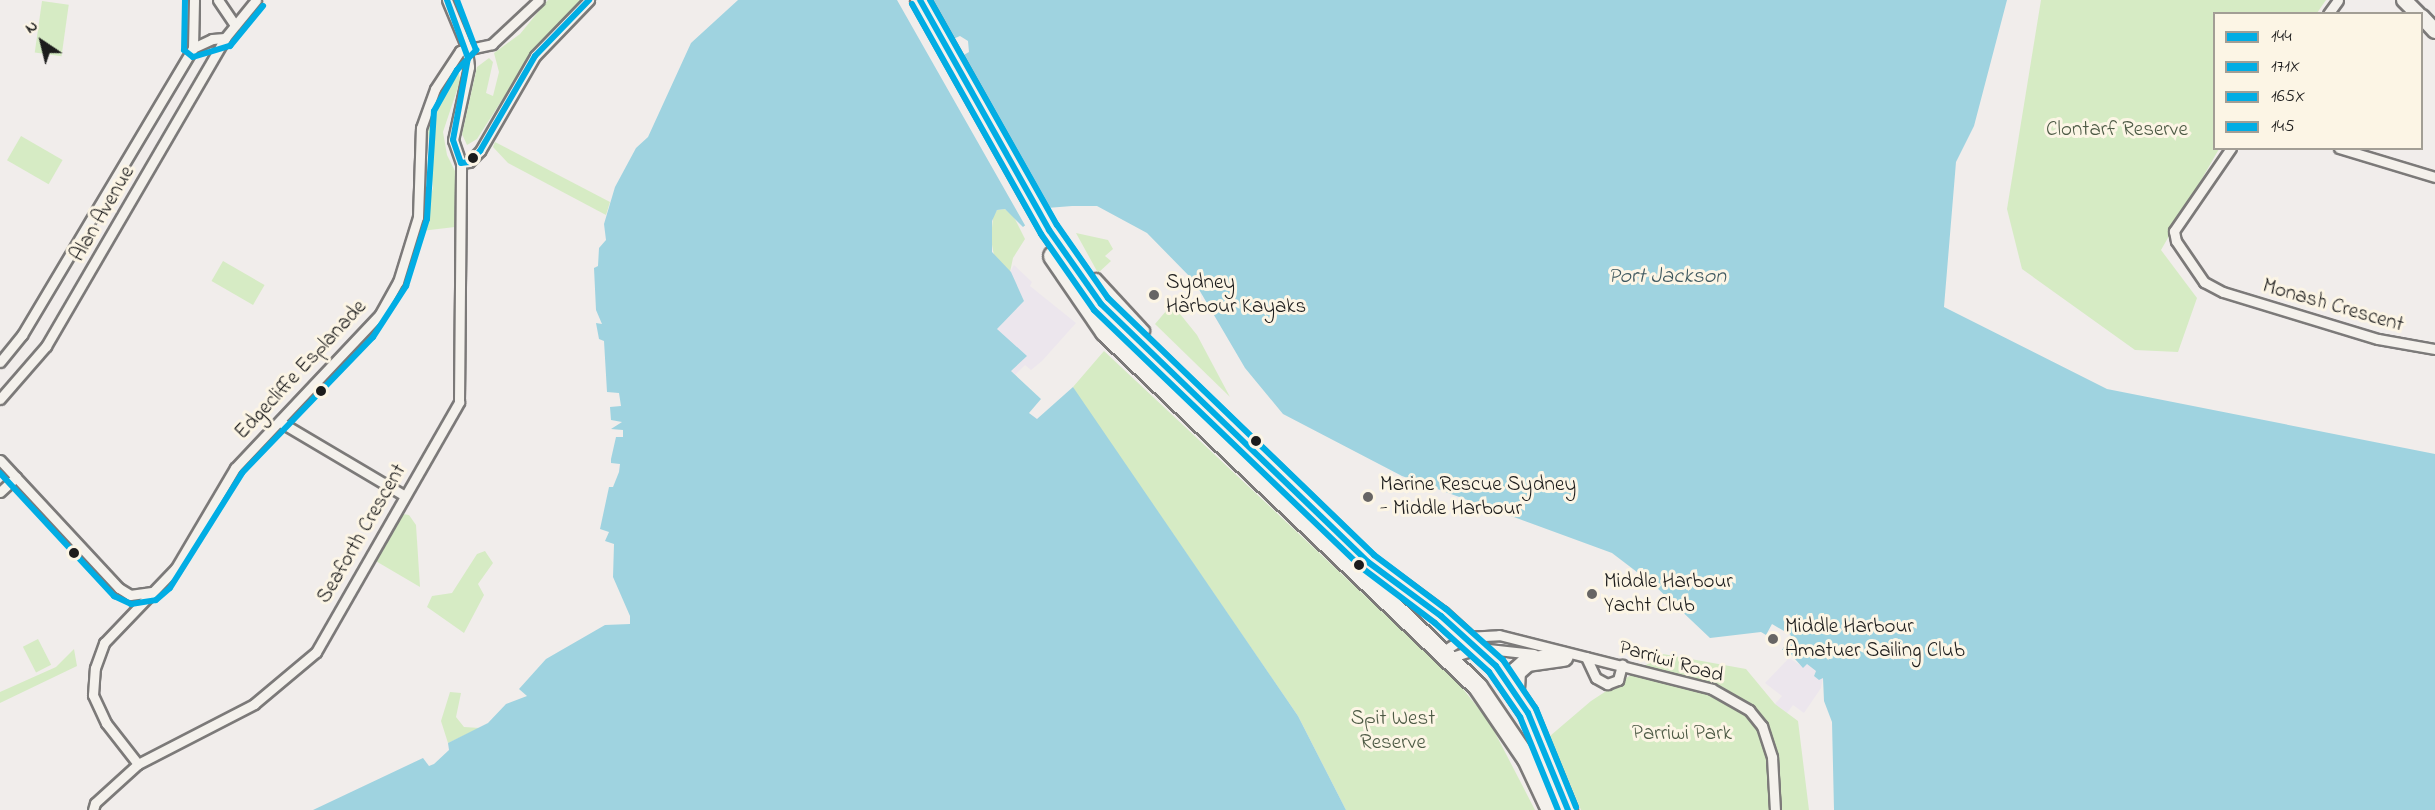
<!DOCTYPE html>
<style>
body{margin:0}
#map{position:relative;width:2435px;height:810px;overflow:hidden;background:#f1edeb;font-family:"Indie Flower",sans-serif}
div>[style]{position:absolute}
[style*='--x']{left:calc(var(--x)*1px);top:calc(var(--y)*1px);width:calc(var(--w)*1px);rotate:calc(var(--a)*1deg)}
.built>*{inset:0;background:#ece6ed}
.green>*{inset:0;background:#d6ebc4;transform-origin:0 0}
.water>*{inset:0;background:#9fd3e0}
.pier>*{inset:0;background:#f1edeb}
.roads{filter:drop-shadow(2px 0 #7c7a79) drop-shadow(-2px 0 #7c7a79) drop-shadow(0 2px #7c7a79) drop-shadow(0 -2px #7c7a79)}
.street>*{height:9px;margin:-4.5px;padding:0 4.5px;transform-origin:4.5px;border-radius:4.5px;background:#f4f1ec}
.secondary>*{height:14px;margin:-7px;padding:0 7px;transform-origin:7px;border-radius:7px;background:#f4f1ec}
.highway>*{height:18px;margin:-9px;padding:0 9px;transform-origin:9px;border-radius:9px;background:#f4f1ec}
.bus-1>*{height:6px;margin:-3px;padding:0 3px;transform-origin:3px;border-radius:3px;background:#01ade4}
.bus-2>*{height:6px;margin:-3px;padding:0 3px;transform-origin:3px;border-radius:3px;background:#01ade4}
.bus-3>*{height:6px;margin:-3px;padding:0 3px;transform-origin:3px;border-radius:3px;background:#01ade4}
.bus-4>*{height:6px;margin:-3px;padding:0 3px;transform-origin:3px;border-radius:3px;background:#01ade4}
.dots>*{width:16px;height:16px;translate:-50% -50%;box-sizing:border-box;border:3px solid #fcf5e5;border-radius:50%}
span{translate:-50% -50%;white-space:nowrap;text-align:center;line-height:1.15;-webkit-text-stroke:6px #fcf5e5;paint-order:stroke}
.park-label{font-size:21px;color:#4d5a45}
.street-label{font-size:21px;color:#1c1c1c}
.poi-label{font-size:21px;color:#1c1c1c}
.left{translate:0 -50%;text-align:left}
.water-label{font-size:22px;color:#3e585f;font-style:italic}
.legend{position:absolute;left:2213px;top:12px;width:210px;height:138px;box-sizing:border-box;background:#fcf5e5;border:2px solid #a29e95;margin:0;padding:8px 10px;list-style:none;font-size:18px;color:#1c1c1c}
.legend li{display:flex;align-items:center;gap:12px;height:30px}
.legend b{width:30px;border:2px solid #a29e95}
.north{position:absolute;left:12px;top:12px;width:60px;height:60px;-webkit-text-stroke:4px #fcf5e5;paint-order:stroke;rotate:325deg;font-size:16px;font-weight:700;line-height:24px;text-align:center;color:#1c1c1c}
.north::after{content:'';display:block;margin:auto;width:21px;height:27px;background:#1c1c1c;clip-path:polygon(50% 0,100% 100%,50% 72%,0 100%)}
</style>
<div id="map">
<div class="built">
<div style="clip-path:polygon(1014px 265px,1032px 282px,1030px 286px,1076px 323px,1042px 361px,1031px 370px,1025px 365px,1015px 375px,1011px 371px,1020px 361px,997px 329px,1024px 301px,1010px 272px)"></div>
<div style="clip-path:polygon(1789px 658px,1803px 667px,1807px 664px,1816px 671px,1814px 676px,1823px 678px,1821px 688px,1804px 713px,1793px 705px,1787px 713px,1775px 704px,1782px 696px,1765px 683px)"></div>
</div>
<div class="green">
<div style="clip-path:polygon(548px 0,584px 0,525px 64px,477px 139px,467px 145px,462px 134px,477px 67px,489px 58px,493px 62px,486px 93px,493px 96px,499px 72px,494px 53px,520px 34px)"></div>
<div style="clip-path:polygon(2041px 0,2326px 0,2317px 13px,2214px 14px,2214px 148px,2219px 149px,2161px 250px,2197px 298px,2178px 352px,2135px 350px,2022px 269px,2007px 209px)"></div>
<div style="left:42px;top:1px;width:27px;height:52px;rotate:8deg"></div>
<div style="clip-path:polygon(458px 65px,460px 81px,443px 132px,447px 155px,456px 173px,455px 227px,421px 231px,433px 188px,428px 132px,433px 108px)"></div>
<div style="left:21px;top:136px;width:48px;height:28px;rotate:30deg"></div>
<div style="clip-path:polygon(495px 142px,610px 202px,606px 215px,508px 163px,493px 147px)"></div>
<div style="clip-path:polygon(1005px 209px,1014px 217px,1025px 239px,1013px 258px,1010px 272px,994px 256px,991px 239px,993px 217px,997px 210px)"></div>
<div style="clip-path:polygon(1076px 233px,1108px 240px,1113px 249px,1105px 256px,1111px 261px,1098px 273px)"></div>
<div style="left:223px;top:261px;width:48px;height:23px;rotate:30deg"></div>
<div style="clip-path:polygon(1172px 304px,1197px 335px,1230px 397px,1155px 324px)"></div>
<div style="clip-path:polygon(1104px 351px,1460px 685px,1490px 723px,1535px 810px,1346px 810px,1298px 716px,1076px 393px,1073px 387px)"></div>
<div style="clip-path:polygon(403px 514px,409px 515px,416px 525px,420px 587px,374px 560px,396px 519px)"></div>
<div style="clip-path:polygon(485px 551px,493px 563px,478px 584px,484px 595px,464px 633px,427px 607px,432px 596px,452px 593px,477px 554px)"></div>
<div style="left:38px;top:639px;width:29px;height:17px;rotate:63deg"></div>
<div style="clip-path:polygon(74px 649px,77px 666px,0 703px,0 692px,56px 667px)"></div>
<div style="clip-path:polygon(1663px 654px,1746px 669px,1775px 704px,1798px 721px,1809px 810px,1581px 810px,1550px 736px,1591px 701px)"></div>
<div style="clip-path:polygon(450px 692px,461px 693px,456px 717px,464px 727px,480px 728px,448px 743px,441px 721px)"></div>
</div>
<div class="water">
<div style="clip-path:polygon(738px 0,2007px 0,1974px 126px,1956px 162px,1944px 307px,2107px 389px,2435px 454px,2435px 810px,1834px 810px,1832px 722px,1824px 701px,1823px 678px,1819px 680px,1814px 676px,1816px 671px,1807px 664px,1803px 668px,1787px 650px,1782px 650px,1791px 635px,1772px 624px,1766px 635px,1761px 632px,1710px 638px,1654px 585px,1612px 553px,1402px 476px,1283px 414px,1245px 368px,1194px 281px,1147px 233px,1097px 206px,1072px 206px,1047px 208px,1023px 227px,1005px 209px,997px 210px,992px 221px,992px 252px,1011px 272px,1024px 301px,997px 329px,1027px 356px,1011px 371px,1041px 399px,1029px 413px,1037px 419px,1073px 387px,1298px 716px,1346px 810px,313px 810px,423px 758px,429px 766px,434px 764px,449px 750px,448px 743px,488px 723px,506px 704px,527px 696px,519px 689px,546px 659px,605px 625px,630px 624px,630px 616px,613px 577px,614px 544px,605px 541px,609px 532px,600px 529px,609px 487px,613px 487px,619px 472px,620px 464px,611px 463px,611px 459px,616px 437px,623px 437px,623px 430px,611px 429px,622px 422px,611px 420px,610px 407px,621px 406px,619px 393px,607px 392px,604px 341px,599px 339px,596px 323px,602px 324px,596px 310px,594px 268px,598px 266px,599px 248px,606px 240px,604px 224px,615px 187px,636px 148px,648px 137px,691px 43px)"></div>
</div>
<div class="pier">
<div style="clip-path:polygon(897px 0,931px 0,953px 39px,960px 36px,968px 41px,969px 52px,962px 56px,1049px 211px,1026px 227px)"></div>
</div>
<div class="roads">
<div class="street">
<div style="--x:218;--y:0;--w:29;--a:56"></div>
<div style="--x:2328;--y:14;--w:17;--a:-54"></div>
<div style="--x:193;--y:48;--w:21;--a:-25"></div>
<div style="--x:212;--y:39;--w:13;--a:-4"></div>
<div style="--x:2231;--y:148;--w:101;--a:124.5"></div>
<div style="--x:2174;--y:231;--w:10;--a:79"></div>
<div style="--x:2176;--y:241;--w:50;--a:55.7"></div>
<div style="--x:2204;--y:282;--w:21;--a:28"></div>
<div style="--x:2223;--y:292;--w:162;--a:16.9"></div>
<div style="--x:2378;--y:339;--w:58;--a:10"></div>
<div style="--x:2339;--y:148;--w:100;--a:16.8"></div>
<div style="--x:461;--y:163;--w:8;--a:-7"></div>
<div style="--x:469;--y:162;--w:16;--a:-45"></div>
<div style="--x:480;--y:151;--w:110;--a:-59.9"></div>
<div style="--x:535;--y:56;--w:78;--a:-46"></div>
<div style="--x:1096;--y:278;--w:71;--a:47.3"></div>
<div style="--x:0;--y:362;--w:35;--a:-51"></div>
<div style="--x:22;--y:335;--w:334;--a:-59.2"></div>
<div style="--x:193;--y:48;--w:48;--a:-88.8"></div>
<div style="--x:0;--y:399;--w:70;--a:-49"></div>
<div style="--x:46;--y:346;--w:356;--a:-59.8"></div>
<div style="--x:225;--y:38;--w:49;--a:-50.8"></div>
<div style="--x:280;--y:422;--w:145;--a:30.6"></div>
<div style="--x:0;--y:460;--w:175;--a:47.1"></div>
<div style="--x:119;--y:588;--w:13;--a:32"></div>
<div style="--x:130;--y:595;--w:22;--a:-8"></div>
<div style="--x:0;--y:492;--w:22;--a:-43"></div>
<div style="--x:1442;--y:652;--w:27;--a:-33"></div>
<div style="--x:1465;--y:637;--w:34;--a:-3"></div>
<div style="--x:1499;--y:635;--w:220;--a:14.2"></div>
<div style="--x:1712;--y:689;--w:43;--a:29.6"></div>
<div style="--x:1749;--y:710;--w:21;--a:51"></div>
<div style="--x:1762;--y:726;--w:33;--a:72"></div>
<div style="--x:1772;--y:757;--w:53;--a:86.8"></div>
<div style="--x:1586;--y:657;--w:23;--a:65"></div>
<div style="--x:1596;--y:678;--w:13;--a:29"></div>
<div style="--x:1607;--y:684;--w:12;--a:-20"></div>
<div style="--x:1618;--y:680;--w:16;--a:-75"></div>
<div style="--x:1449;--y:658;--w:32;--a:-18"></div>
<div style="--x:1479;--y:648;--w:55;--a:6.2"></div>
<div style="--x:138;--y:764;--w:52;--a:-128"></div>
<div style="--x:106;--y:723;--w:31;--a:-115"></div>
<div style="--x:93;--y:695;--w:27;--a:-86"></div>
<div style="--x:95;--y:668;--w:27;--a:-70"></div>
<div style="--x:104;--y:643;--w:104;--a:-46.2"></div>
<div style="--x:176;--y:568;--w:116;--a:-59.5"></div>
<div style="--x:235;--y:468;--w:212;--a:-46.7"></div>
<div style="--x:380;--y:314;--w:37;--a:-61"></div>
<div style="--x:398;--y:282;--w:68;--a:-72.9"></div>
<div style="--x:418;--y:217;--w:89;--a:-88.1"></div>
<div style="--x:421;--y:128;--w:41;--a:-70.3"></div>
<div style="--x:435;--y:89;--w:45;--a:-56.7"></div>
<div style="--x:460;--y:51;--w:33;--a:-12"></div>
<div style="--x:492;--y:44;--w:64;--a:-43.1"></div>
<div style="--x:93;--y:810;--w:7;--a:-74"></div>
<div style="--x:95;--y:803;--w:58;--a:-42.2"></div>
<div style="--x:138;--y:764;--w:131;--a:-27.3"></div>
<div style="--x:254;--y:704;--w:81;--a:-40"></div>
<div style="--x:316;--y:652;--w:288;--a:-60.2"></div>
<div style="--x:459;--y:402;--w:239;--a:-89.5"></div>
<div style="--x:461;--y:163;--w:24;--a:-109"></div>
<div style="--x:453;--y:140;--w:75;--a:-77.6"></div>
<div style="--x:469;--y:67;--w:19;--a:-96"></div>
<div style="--x:467;--y:48;--w:52;--a:-112.6"></div>
</div>
<div class="secondary">
<div style="--x:2404;--y:0;--w:20;--a:45"></div>
<div style="--x:2422;--y:17;--w:19;--a:47"></div>
</div>
<div class="highway">
<div style="--x:920;--y:0;--w:264;--a:60.7"></div>
<div style="--x:1049;--y:230;--w:90;--a:54.9"></div>
<div style="--x:1101;--y:304;--w:371;--a:44"></div>
<div style="--x:1368;--y:562;--w:91;--a:36.5"></div>
<div style="--x:1441;--y:616;--w:74;--a:42.3"></div>
<div style="--x:1496;--y:666;--w:57;--a:55.8"></div>
<div style="--x:1528;--y:713;--w:105;--a:67.6"></div>
<div style="--x:1053;--y:256;--w:92;--a:55.6"></div>
<div style="--x:1105;--y:332;--w:515;--a:43.58"></div>
<div style="--x:1478;--y:687;--w:87;--a:55.8"></div>
<div style="--x:1527;--y:759;--w:56;--a:64.8"></div>
<div style="--x:1515;--y:690;--w:18;--a:-87"></div>
<div style="--x:1516;--y:672;--w:15;--a:-42"></div>
<div style="--x:1527;--y:662;--w:37;--a:-8"></div>
</div>
</div>
<div class="bus-1">
<div style="--x:447;--y:0;--w:62;--a:70.1"></div>
<div style="--x:468;--y:58;--w:83;--a:100.4"></div>
<div style="--x:453;--y:140;--w:24;--a:71"></div>
<div style="--x:461;--y:163;--w:8;--a:-7"></div>
<div style="--x:469;--y:162;--w:16;--a:-45"></div>
<div style="--x:480;--y:151;--w:110;--a:-59.9"></div>
<div style="--x:535;--y:56;--w:78;--a:-46"></div>
<div style="--x:920;--y:0;--w:264;--a:60.7"></div>
<div style="--x:1049;--y:230;--w:90;--a:54.9"></div>
<div style="--x:1101;--y:304;--w:371;--a:44"></div>
<div style="--x:1368;--y:562;--w:91;--a:36.5"></div>
<div style="--x:1441;--y:616;--w:74;--a:42.3"></div>
<div style="--x:1496;--y:666;--w:57;--a:55.8"></div>
<div style="--x:1528;--y:713;--w:105;--a:67.6"></div>
</div>
<div class="bus-2">
<div style="--x:912;--y:4;--w:264;--a:60.7"></div>
<div style="--x:1041;--y:234;--w:93;--a:55.1"></div>
<div style="--x:1094;--y:310;--w:372;--a:43.9"></div>
<div style="--x:1362;--y:568;--w:91;--a:37"></div>
<div style="--x:1435;--y:623;--w:73;--a:42.2"></div>
<div style="--x:1489;--y:672;--w:55;--a:55.4"></div>
<div style="--x:1520;--y:717;--w:100;--a:67.8"></div>
</div>
<div class="bus-3">
<div style="--x:930;--y:0;--w:258;--a:60.6"></div>
<div style="--x:1057;--y:225;--w:89;--a:55.1"></div>
<div style="--x:1108;--y:298;--w:370;--a:44"></div>
<div style="--x:1374;--y:555;--w:90;--a:36.9"></div>
<div style="--x:1446;--y:609;--w:76;--a:41.8"></div>
<div style="--x:1503;--y:660;--w:59;--a:56"></div>
<div style="--x:1536;--y:709;--w:106;--a:67.8"></div>
</div>
<div class="bus-4">
<div style="--x:185;--y:0;--w:50;--a:91.1"></div>
<div style="--x:184;--y:50;--w:11;--a:38"></div>
<div style="--x:193;--y:57;--w:39;--a:-17"></div>
<div style="--x:230;--y:46;--w:52;--a:-50.5"></div>
<div style="--x:0;--y:473;--w:168;--a:47.2"></div>
<div style="--x:114;--y:596;--w:19;--a:25"></div>
<div style="--x:131;--y:604;--w:25;--a:-9"></div>
<div style="--x:156;--y:600;--w:18;--a:-41"></div>
<div style="--x:170;--y:588;--w:136;--a:-57.9"></div>
<div style="--x:242;--y:473;--w:189;--a:-46.1"></div>
<div style="--x:373;--y:337;--w:61;--a:-57.1"></div>
<div style="--x:406;--y:286;--w:70;--a:-72.6"></div>
<div style="--x:427;--y:219;--w:108;--a:-86.3"></div>
<div style="--x:434;--y:111;--w:47;--a:-60.7"></div>
<div style="--x:457;--y:70;--w:28;--a:-46"></div>
<div style="--x:476;--y:50;--w:53;--a:-110.8"></div>
</div>
<div class="dots">
<div style="left:473px;top:158px;background:#1c1c1c"></div>
<div style="left:1154px;top:295px;background:#676564"></div>
<div style="left:321px;top:391px;background:#1c1c1c"></div>
<div style="left:1256px;top:441px;background:#1c1c1c"></div>
<div style="left:1368px;top:497px;background:#676564"></div>
<div style="left:74px;top:553px;background:#1c1c1c"></div>
<div style="left:1359px;top:565px;background:#1c1c1c"></div>
<div style="left:1592px;top:594px;background:#676564"></div>
<div style="left:1773px;top:639px;background:#676564"></div>
</div>
<div class="park-label">
<span style="left:2117px;top:130px">Clontarf Reserve</span>
<span style="left:1393px;top:731px">Spit West<br>Reserve</span>
<span style="left:1682px;top:734px">Parriwi Park</span>
</div>
<div class="street-label">
<span style="left:103px;top:214px;rotate:-60deg">Alan Avenue</span>
<span style="left:2333px;top:306px;rotate:16deg">Monash Crescent</span>
<span style="left:301px;top:370px;rotate:-47deg">Edgecliffe Esplanade</span>
<span style="left:362px;top:534px;rotate:-60deg">Seaforth Crescent</span>
<span style="left:1671px;top:662px;rotate:16deg">Parriwi Road</span>
</div>
<div class="poi-label">
<span class="left" style="left:1166px;top:295px">Sydney<br>Harbour Kayaks</span>
<span class="left" style="left:1380px;top:497px">Marine Rescue Sydney<br>- Middle Harbour</span>
<span class="left" style="left:1604px;top:594px">Middle Harbour<br>Yacht Club</span>
<span class="left" style="left:1785px;top:639px">Middle Harbour<br>Amatuer Sailing Club</span>
</div>
<div class="water-label">
<span style="left:1667px;top:278px">Port Jackson</span>
</div>
<ul class="legend">
<li><b style="height:8px;background:#01ade4"></b>144</li>
<li><b style="height:8px;background:#01ade4"></b>171X</li>
<li><b style="height:8px;background:#01ade4"></b>165X</li>
<li><b style="height:8px;background:#01ade4"></b>145</li>
</ul>
<div class="north">N</div>
</div>
